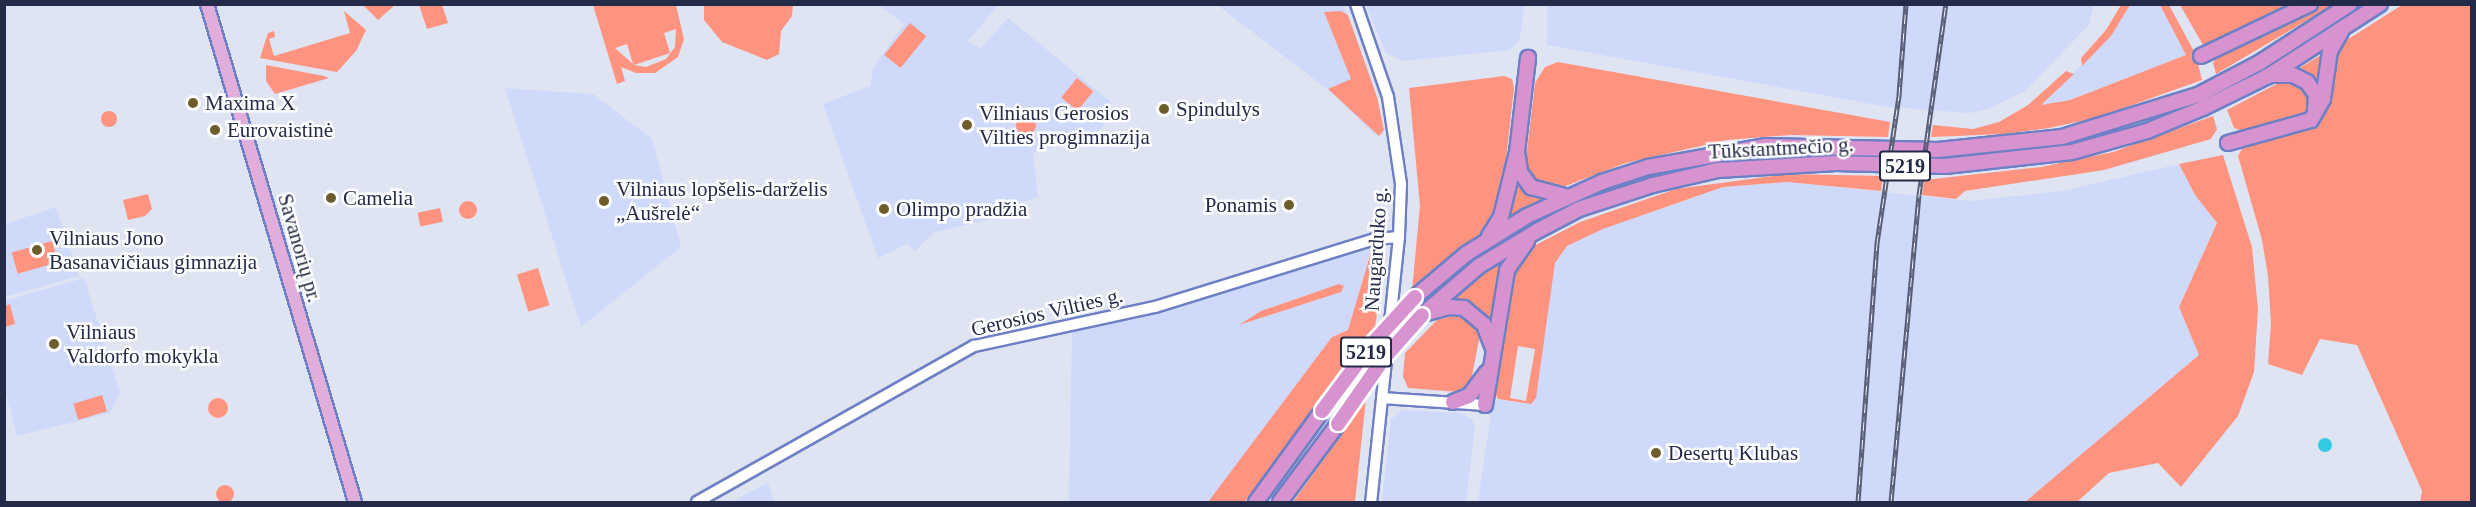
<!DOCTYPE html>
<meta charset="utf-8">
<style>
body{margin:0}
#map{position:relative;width:2476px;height:507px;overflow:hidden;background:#dfe4f3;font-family:"Times New Roman",serif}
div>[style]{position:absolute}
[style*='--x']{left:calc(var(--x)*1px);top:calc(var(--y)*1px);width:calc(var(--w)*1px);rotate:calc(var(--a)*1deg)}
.built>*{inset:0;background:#cfdafb}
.green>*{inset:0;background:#fe9480;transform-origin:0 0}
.round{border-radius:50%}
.water>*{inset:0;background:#32cbe3}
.roads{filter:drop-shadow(2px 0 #6e80c5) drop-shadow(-2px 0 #6e80c5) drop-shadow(0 2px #6e80c5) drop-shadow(0 -2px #6e80c5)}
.secondary>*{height:10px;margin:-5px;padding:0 5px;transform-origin:5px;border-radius:5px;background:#fff}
.primary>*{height:12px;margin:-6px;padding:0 6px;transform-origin:6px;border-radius:6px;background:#e1aedb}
.trunk>*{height:14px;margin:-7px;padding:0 7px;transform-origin:7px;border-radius:7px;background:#d793cf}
.rail>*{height:5px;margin-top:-2.5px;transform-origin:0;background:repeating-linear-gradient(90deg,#fff 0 9px,#585e77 0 18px);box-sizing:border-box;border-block:2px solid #585e77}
.bridges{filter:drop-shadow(2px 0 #fff) drop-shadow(-2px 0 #fff) drop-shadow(0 2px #fff) drop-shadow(0 -2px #fff)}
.trunk-bridge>*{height:14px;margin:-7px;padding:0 7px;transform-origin:7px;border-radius:7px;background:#d793cf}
.dots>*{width:16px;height:16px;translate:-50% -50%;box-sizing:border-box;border:3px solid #fff;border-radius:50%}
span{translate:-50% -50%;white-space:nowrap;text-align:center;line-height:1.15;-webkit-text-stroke:5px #fff;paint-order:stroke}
.shield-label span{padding:2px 4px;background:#fff;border:2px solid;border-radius:4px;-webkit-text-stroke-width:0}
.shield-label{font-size:20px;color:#242b48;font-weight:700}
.poi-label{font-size:21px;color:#242b48}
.left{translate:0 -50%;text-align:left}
.right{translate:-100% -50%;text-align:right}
.street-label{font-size:21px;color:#242b48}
.frame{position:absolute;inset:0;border:6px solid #242b48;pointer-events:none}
</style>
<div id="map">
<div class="built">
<div style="clip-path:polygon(999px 4px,968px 41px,980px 49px,1008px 18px,1110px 101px,1104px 110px,1112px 116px,1095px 135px,1033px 153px,1038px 197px,1005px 207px,1006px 215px,933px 233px,915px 251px,907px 244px,878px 258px,823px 104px,870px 86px,873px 68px,904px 24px,879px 5px)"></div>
<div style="clip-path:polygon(1217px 5px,1344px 5px,1377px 97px,1383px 134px,1375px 135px,1331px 92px)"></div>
<div style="clip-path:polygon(1366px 5px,1366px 4px,1524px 5px,1520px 39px,1510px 50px,1403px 61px,1386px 53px)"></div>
<div style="clip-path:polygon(1547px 5px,1547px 4px,2094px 5px,2089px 25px,2025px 91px,1988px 109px,1969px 113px,1888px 107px,1547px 45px)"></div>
<div style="clip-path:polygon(2130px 5px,2160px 5px,2187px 55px,2069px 100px,2040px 105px,2111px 36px)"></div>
<div style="clip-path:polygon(505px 88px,593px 94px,652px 139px,681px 247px,581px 327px)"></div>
<div style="clip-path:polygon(2179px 164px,2195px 195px,2217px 223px,2179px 307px,2199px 355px,2025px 502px,1478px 502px,1493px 399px,1531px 404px,1555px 263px,1567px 246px,1603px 229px,1723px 187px,1787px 182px,1970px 201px,2063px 191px)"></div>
<div style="clip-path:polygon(56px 207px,79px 276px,5px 297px,5px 224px)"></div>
<div style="clip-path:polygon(1372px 246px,1348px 330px,1332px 337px,1208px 502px,1069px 502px,1072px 329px)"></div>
<div style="clip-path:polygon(84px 278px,120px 393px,110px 413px,17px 436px,5px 389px,4px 301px)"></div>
<div style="clip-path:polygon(1402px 410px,1461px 413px,1472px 419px,1475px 427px,1466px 502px,1382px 502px,1391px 420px)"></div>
<div style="clip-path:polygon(768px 483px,774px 502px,732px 502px,752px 491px)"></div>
</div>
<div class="green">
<div style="clip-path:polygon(363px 5px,395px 5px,378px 20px)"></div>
<div style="clip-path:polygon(419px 5px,442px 5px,448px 23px,427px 29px)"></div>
<div style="clip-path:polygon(evenodd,593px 5px,676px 5px,684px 39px,678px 57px,655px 73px,636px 73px,621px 67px,625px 81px,617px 84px,593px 5px,676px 29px,675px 47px,666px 59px,646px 67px,634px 65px,670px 53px,664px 33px,676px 29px,593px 5px,627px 44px,633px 64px,615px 48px,627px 44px)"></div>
<div style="clip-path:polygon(704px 5px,793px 5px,792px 16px,781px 31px,779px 54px,767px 60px,722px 42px,704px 20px)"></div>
<div style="clip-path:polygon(2121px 5px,2130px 5px,2111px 36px,2082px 66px,2081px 58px,2106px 30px)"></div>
<div style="clip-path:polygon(2160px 5px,2169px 5px,2196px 55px,2202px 80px,2096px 118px,2049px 128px,2004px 134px,1931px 137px,1933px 125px,1973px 129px,1999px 122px,2028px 105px,2066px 71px,2074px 74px,2041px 105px,2070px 100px,2186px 55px)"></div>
<div style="clip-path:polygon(2180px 5px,2297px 5px,2213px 44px,2203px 45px)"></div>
<div style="clip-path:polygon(2321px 5px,2333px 5px,2216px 74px,2213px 63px,2219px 53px)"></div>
<div style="clip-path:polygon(2402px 5px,2471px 5px,2471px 502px,2420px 502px,2422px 491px,2357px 345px,2320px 339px,2302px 375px,2268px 364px,2271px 323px,2268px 276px,2262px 240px,2238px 156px,2242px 149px,2315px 124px,2329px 100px,2336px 52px,2342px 43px)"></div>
<div style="clip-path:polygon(344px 11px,366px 30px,356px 51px,337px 72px,260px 58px,268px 33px,274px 31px,275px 37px,269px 39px,274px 56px,350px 33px)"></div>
<div style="clip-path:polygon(1341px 11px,1348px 15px,1377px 97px,1384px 130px,1379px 136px,1328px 89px,1351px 79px,1324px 12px)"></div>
<div style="left:910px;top:23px;width:21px;height:41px;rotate:39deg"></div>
<div style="clip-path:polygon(2324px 53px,2320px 102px,2298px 69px)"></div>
<div style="clip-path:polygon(1558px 62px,1890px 122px,1888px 137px,1791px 135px,1727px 140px,1626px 163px,1555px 190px,1536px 184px,1528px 174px,1526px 159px,1535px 83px,1545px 67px)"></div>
<div style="clip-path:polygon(266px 65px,324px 76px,329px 78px,275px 94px,266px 81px)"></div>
<div style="clip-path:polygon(1504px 76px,1512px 79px,1514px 88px,1501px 203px,1489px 228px,1412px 290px,1420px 206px,1409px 88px)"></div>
<div style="left:1077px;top:78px;width:21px;height:25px;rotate:39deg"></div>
<div style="clip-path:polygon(2294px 79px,2309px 91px,2310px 105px,2304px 113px,2243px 131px,2234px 128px,2227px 110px,2282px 81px)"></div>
<div class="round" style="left:101px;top:111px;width:16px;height:16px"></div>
<div class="round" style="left:1016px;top:115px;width:20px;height:20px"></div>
<div style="clip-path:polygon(2213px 116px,2217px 129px,2211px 139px,2104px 170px,1965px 191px,1956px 199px,1922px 195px,1924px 180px,2041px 167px,2113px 152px)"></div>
<div style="clip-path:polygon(2223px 155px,2252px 247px,2258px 309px,2254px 372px,2238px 416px,2181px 487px,2158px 463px,2109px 473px,2077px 502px,2025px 502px,2199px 355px,2179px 307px,2217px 223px,2195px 195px,2179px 164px)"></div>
<div style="clip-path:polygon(1516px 172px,1530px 193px,1546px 202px,1510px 221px)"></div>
<div style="clip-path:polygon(evenodd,1787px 174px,1883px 176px,1881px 191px,1787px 182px,1723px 187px,1603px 229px,1567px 246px,1555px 263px,1536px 398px,1531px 404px,1498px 399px,1494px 391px,1511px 274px,1524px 251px,1580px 222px,1676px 189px,1787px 174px,1518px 346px,1535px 349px,1526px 401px,1510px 398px,1518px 346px)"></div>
<div style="clip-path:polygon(148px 194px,152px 209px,145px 216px,128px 220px,123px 200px)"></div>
<div class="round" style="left:459px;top:201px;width:18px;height:18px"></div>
<div style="left:440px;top:208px;width:14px;height:23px;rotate:78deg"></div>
<div style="left:52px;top:241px;width:22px;height:42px;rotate:74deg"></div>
<div style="clip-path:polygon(1371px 252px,1378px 252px,1383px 262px,1375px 329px,1245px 502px,1208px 502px,1332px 337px,1348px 330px)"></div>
<div style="clip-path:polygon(1502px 260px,1491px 329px,1446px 302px)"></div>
<div style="left:538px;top:268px;width:39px;height:22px;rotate:73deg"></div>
<div style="clip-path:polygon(1339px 284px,1344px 286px,1341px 292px,1239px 325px,1261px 311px)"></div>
<div style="clip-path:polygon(10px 304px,15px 324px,5px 327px,5px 306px)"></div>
<div style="clip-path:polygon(1458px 315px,1471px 322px,1480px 335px,1470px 386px,1458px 392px,1408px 388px,1403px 376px,1405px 353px,1437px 320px)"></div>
<div style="left:102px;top:395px;width:17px;height:30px;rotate:73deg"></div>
<div class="round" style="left:208px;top:398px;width:20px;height:20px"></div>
<div style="clip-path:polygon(1366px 399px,1355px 502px,1293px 502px,1345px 430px)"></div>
<div class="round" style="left:216px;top:485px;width:18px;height:18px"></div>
</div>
<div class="water">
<div class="round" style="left:2318px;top:438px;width:14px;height:14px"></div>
</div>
<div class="roads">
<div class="secondary">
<div style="--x:1356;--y:4;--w:98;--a:71"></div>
<div style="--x:1388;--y:97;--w:88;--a:81.5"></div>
<div style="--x:1401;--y:184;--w:53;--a:92.2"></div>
<div style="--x:1399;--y:237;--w:266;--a:96"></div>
<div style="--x:1382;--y:398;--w:103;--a:3.9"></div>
<div style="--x:697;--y:502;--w:318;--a:-29.4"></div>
<div style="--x:974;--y:346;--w:185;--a:-12.2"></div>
<div style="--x:1155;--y:307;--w:230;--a:-17.2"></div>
<div style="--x:1375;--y:239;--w:24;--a:-5"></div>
</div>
<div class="primary">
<div style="--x:207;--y:4;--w:520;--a:73.45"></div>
</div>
<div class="trunk">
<div style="--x:2201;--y:56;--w:121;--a:-25.5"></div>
<div style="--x:2272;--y:75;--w:21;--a:0"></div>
<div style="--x:2293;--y:75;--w:16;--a:27"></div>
<div style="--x:2307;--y:82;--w:16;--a:55"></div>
<div style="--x:2316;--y:95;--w:15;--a:94"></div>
<div style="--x:2228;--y:143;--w:86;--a:-15.5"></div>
<div style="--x:2311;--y:120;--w:24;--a:-60"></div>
<div style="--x:2323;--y:99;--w:49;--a:-81.7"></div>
<div style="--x:2330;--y:51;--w:22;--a:-60"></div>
<div style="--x:1518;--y:157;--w:15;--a:82"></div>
<div style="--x:1520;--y:172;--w:19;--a:54"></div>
<div style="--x:1531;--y:187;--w:38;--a:15"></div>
<div style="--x:1489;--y:236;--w:22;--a:-58"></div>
<div style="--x:1501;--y:217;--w:67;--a:-76.2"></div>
<div style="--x:1517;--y:152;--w:95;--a:-83.3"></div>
<div style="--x:1415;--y:297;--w:67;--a:-40.1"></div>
<div style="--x:1466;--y:254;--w:72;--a:-31.9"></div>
<div style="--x:1527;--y:216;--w:82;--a:-24.4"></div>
<div style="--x:1602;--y:182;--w:48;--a:-18.1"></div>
<div style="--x:1648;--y:167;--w:120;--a:-10.1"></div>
<div style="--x:1766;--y:146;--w:172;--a:1.3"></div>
<div style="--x:1938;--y:150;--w:125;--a:-6"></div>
<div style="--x:2062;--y:137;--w:142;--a:-17.2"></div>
<div style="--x:2198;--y:95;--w:69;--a:-27.7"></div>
<div style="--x:2259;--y:63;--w:108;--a:-33"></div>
<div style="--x:1427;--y:313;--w:23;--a:-15"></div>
<div style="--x:1449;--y:307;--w:15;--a:4"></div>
<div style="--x:1464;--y:308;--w:26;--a:40"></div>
<div style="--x:1484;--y:325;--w:25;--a:69"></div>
<div style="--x:1422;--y:315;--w:75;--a:-40.7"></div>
<div style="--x:1479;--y:266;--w:68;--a:-31.1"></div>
<div style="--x:1537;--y:231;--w:47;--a:-27.6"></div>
<div style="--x:1579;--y:209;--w:78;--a:-18"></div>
<div style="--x:1653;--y:185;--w:67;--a:-13"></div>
<div style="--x:1718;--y:170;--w:118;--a:-3.4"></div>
<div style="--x:1836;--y:163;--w:109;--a:1.6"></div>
<div style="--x:1945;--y:166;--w:128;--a:-6.3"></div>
<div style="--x:2072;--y:152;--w:78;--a:-15.6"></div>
<div style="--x:2147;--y:131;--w:61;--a:-22.3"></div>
<div style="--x:2203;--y:108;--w:72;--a:-26.2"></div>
<div style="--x:2268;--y:76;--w:133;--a:-32.7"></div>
<div style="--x:1453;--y:402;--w:17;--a:-21"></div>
<div style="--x:1469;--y:396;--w:30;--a:-53"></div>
<div style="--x:1485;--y:405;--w:137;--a:-80.7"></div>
<div style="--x:1507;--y:270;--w:35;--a:-55"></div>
<div style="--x:1256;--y:502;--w:112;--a:-54"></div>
<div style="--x:1280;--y:502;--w:97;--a:-53.4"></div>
</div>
</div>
<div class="rail">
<div style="--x:1858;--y:502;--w:260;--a:-85.8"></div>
<div style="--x:1877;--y:243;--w:150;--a:-81.5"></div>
<div style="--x:1899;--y:95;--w:91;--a:-85.6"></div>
<div style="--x:1891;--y:502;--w:308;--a:-84.8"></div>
<div style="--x:1919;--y:195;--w:193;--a:-82"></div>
</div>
<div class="bridges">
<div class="trunk-bridge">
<div style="--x:1322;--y:411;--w:82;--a:-53.4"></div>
<div style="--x:1371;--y:345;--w:65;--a:-47.5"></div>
<div style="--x:1338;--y:424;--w:80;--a:-55.1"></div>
<div style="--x:1384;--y:358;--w:57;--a:-48.5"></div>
</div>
</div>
<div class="dots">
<div style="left:193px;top:103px;background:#6d5d2b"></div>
<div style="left:1164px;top:109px;background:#6d5d2b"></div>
<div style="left:967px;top:125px;background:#6d5d2b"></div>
<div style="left:215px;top:130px;background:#6d5d2b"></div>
<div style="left:331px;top:198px;background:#6d5d2b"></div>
<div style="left:604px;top:201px;background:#6d5d2b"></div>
<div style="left:1289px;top:205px;background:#6d5d2b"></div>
<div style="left:884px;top:209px;background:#6d5d2b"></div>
<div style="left:37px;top:250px;background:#6d5d2b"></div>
<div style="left:54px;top:344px;background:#6d5d2b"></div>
<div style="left:1656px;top:453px;background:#6d5d2b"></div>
</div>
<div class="shield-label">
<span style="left:1905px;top:166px">5219</span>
<span style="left:1366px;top:352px">5219</span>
</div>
<div class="poi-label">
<span class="left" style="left:205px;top:103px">Maxima X</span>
<span class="left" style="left:1176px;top:109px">Spindulys</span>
<span class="left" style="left:979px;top:125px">Vilniaus Gerosios<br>Vilties progimnazija</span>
<span class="left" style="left:227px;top:130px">Eurovaistinė</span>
<span class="left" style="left:616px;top:201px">Vilniaus lopšelis-darželis<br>„Aušrelė“</span>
<span class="left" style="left:343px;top:198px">Camelia</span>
<span class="right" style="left:1277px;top:205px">Ponamis</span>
<span class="left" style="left:896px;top:209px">Olimpo pradžia</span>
<span class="left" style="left:49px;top:250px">Vilniaus Jono<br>Basanavičiaus gimnazija</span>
<span class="left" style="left:66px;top:344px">Vilniaus<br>Valdorfo mokykla</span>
<span class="left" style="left:1668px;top:453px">Desertų Klubas</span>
</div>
<div class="street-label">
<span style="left:1781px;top:148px;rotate:-3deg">Tūkstantmečio g.</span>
<span style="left:300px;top:248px;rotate:74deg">Savanorių pr.</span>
<span style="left:1376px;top:249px;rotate:-86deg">Naugarduko g.</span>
<span style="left:1047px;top:312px;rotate:-13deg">Gerosios Vilties g.</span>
</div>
<div class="frame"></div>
</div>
